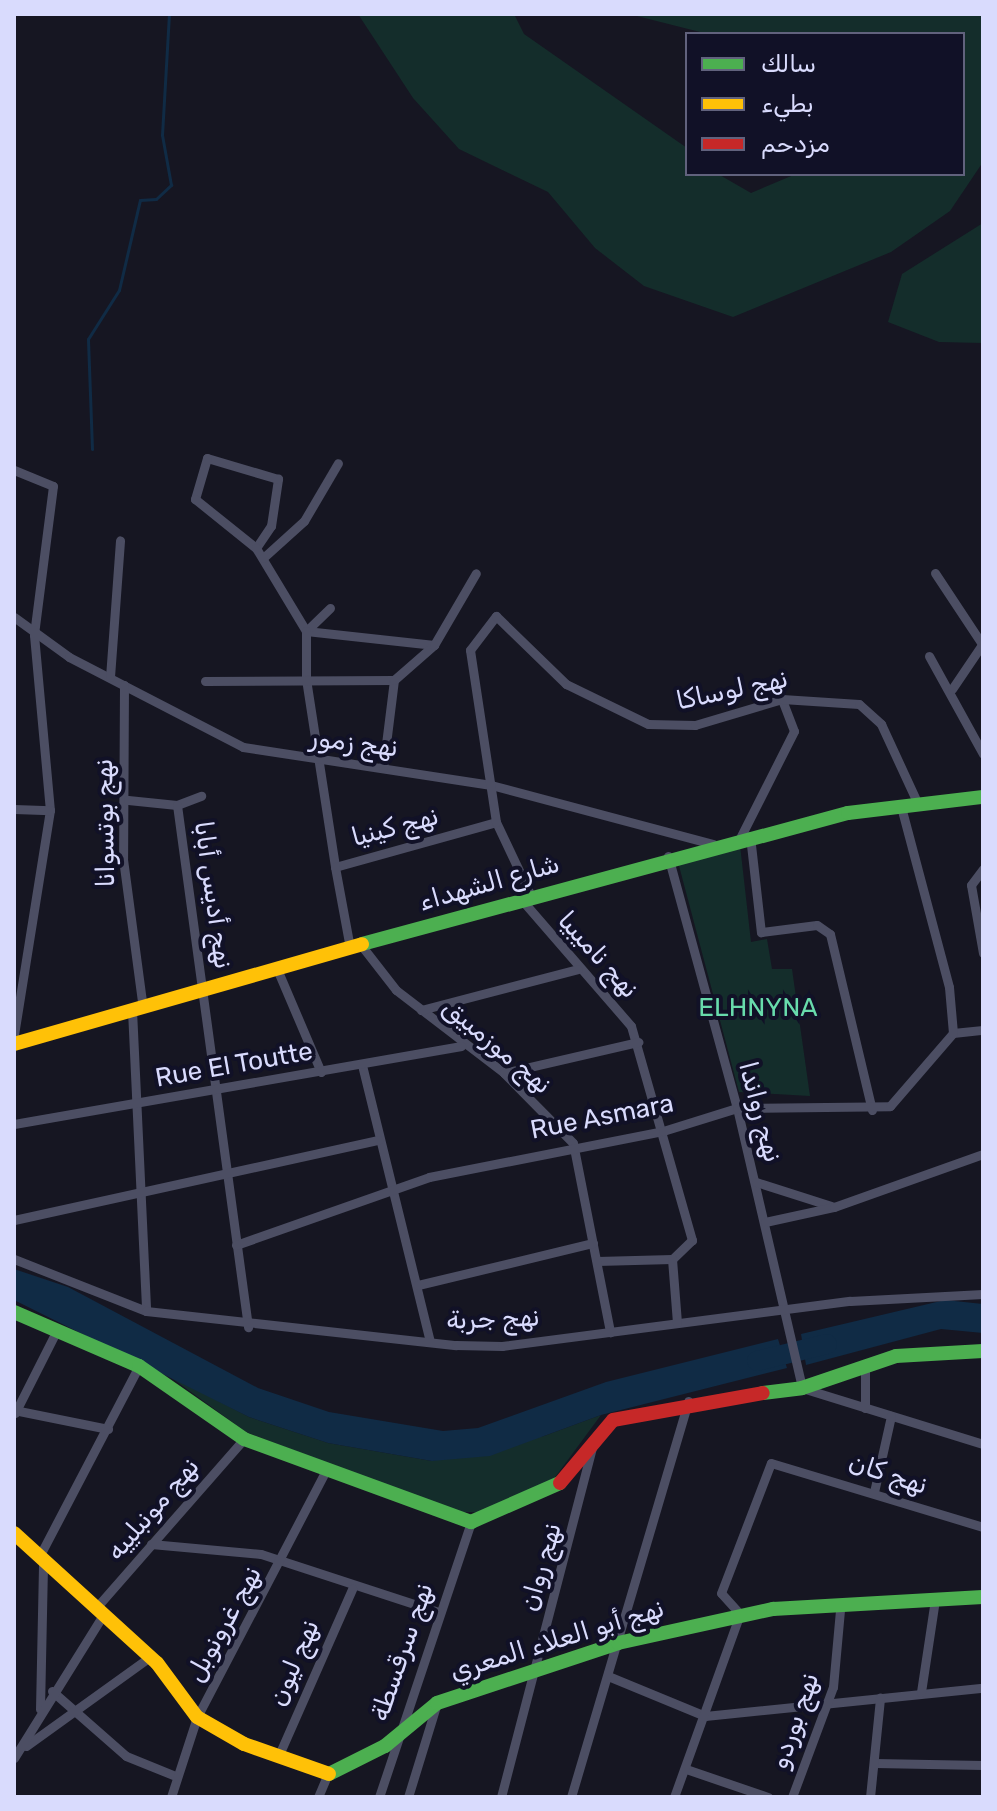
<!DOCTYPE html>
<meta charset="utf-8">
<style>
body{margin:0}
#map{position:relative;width:997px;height:1811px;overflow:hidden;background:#161622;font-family:Rubik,"Noto Naskh Arabic",sans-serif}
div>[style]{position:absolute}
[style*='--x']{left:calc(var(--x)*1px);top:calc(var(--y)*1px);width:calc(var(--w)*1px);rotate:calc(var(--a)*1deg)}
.green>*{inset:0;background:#142d2b}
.water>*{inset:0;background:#102b45}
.stream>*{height:3px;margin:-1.5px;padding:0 1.5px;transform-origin:1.5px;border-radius:1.5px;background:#102b45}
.river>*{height:20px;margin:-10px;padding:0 10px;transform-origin:10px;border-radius:10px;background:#102b45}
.street>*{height:9px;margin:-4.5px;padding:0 4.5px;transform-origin:4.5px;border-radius:4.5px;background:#4c4e63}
.fast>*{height:14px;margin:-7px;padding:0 7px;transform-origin:7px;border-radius:7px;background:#4caf50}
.slow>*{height:14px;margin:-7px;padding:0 7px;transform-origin:7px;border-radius:7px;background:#ffc107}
.jam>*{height:14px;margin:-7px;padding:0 7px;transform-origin:7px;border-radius:7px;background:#c62828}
span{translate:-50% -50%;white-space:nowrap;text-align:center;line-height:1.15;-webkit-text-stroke:8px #111127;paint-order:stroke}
.street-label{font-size:26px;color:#d9dbfd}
.park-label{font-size:26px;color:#68dbac}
.frame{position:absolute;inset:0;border:16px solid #d9dbfd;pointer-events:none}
.legend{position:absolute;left:685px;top:32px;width:280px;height:144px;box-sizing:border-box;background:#111127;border:2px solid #61627d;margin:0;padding:10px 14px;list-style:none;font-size:24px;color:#d9dbfd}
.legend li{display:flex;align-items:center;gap:16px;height:40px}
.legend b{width:40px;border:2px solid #61627d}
</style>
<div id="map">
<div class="green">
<div style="clip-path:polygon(358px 14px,514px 14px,524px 34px,687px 148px,687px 174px,718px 174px,751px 193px,796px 174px,963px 174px,963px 34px,708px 34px,629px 14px,983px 14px,983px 162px,950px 211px,891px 252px,733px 317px,644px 286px,595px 248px,548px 192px,459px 149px,413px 98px)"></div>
<div style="clip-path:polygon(983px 223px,983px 343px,939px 342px,888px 322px,902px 274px)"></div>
<div style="clip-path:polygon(740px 845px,751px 942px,767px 939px,772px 969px,792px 969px,810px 1096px,739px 1092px,678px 862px)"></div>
<div style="clip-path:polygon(166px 1374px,249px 1417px,328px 1443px,432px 1461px,544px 1436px,601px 1415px,553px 1480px,480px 1512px,454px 1512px,246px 1432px)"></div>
</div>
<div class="water">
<div style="clip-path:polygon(14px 1269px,68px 1287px,258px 1388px,329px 1412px,443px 1431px,478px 1428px,606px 1382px,778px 1339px,787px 1368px,601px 1415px,490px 1456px,432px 1461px,328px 1443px,249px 1417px,14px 1300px)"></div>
<div style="clip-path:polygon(945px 1300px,983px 1304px,983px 1333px,941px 1329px,806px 1365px,801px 1334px)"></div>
</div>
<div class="stream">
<div style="--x:92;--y:449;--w:110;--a:-92.1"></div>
<div style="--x:88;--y:339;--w:58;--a:-57.7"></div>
<div style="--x:119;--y:290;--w:92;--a:-76.9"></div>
<div style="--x:140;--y:200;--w:16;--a:-4"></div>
<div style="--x:156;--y:199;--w:21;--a:-43"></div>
<div style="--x:171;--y:185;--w:51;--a:-100.2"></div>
<div style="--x:162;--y:135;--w:121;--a:-86.7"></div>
</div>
<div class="river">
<div style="--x:757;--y:1361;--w:72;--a:-13.7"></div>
</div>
<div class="street">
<div style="--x:14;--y:470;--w:42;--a:22.3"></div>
<div style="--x:53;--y:486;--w:150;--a:97.3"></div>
<div style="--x:34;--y:635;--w:176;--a:84.8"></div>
<div style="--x:50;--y:810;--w:229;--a:99.1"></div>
<div style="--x:256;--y:548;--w:27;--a:-56"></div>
<div style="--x:271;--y:526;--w:48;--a:-81.5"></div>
<div style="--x:278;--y:479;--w:74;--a:-163.5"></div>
<div style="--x:207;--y:458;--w:43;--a:106.3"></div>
<div style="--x:195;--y:499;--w:78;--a:38.8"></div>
<div style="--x:256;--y:548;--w:97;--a:58.9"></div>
<div style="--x:306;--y:631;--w:129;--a:6.2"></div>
<div style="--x:263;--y:558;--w:55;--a:-42.1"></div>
<div style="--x:304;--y:521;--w:67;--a:-59.6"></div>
<div style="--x:935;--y:573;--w:85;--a:56.5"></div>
<div style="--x:330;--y:608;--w:33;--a:136"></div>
<div style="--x:306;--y:631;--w:48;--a:90"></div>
<div style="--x:306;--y:679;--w:190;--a:81.2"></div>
<div style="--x:335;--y:867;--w:167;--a:-15.6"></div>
<div style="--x:14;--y:617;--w:68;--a:36"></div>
<div style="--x:69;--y:657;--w:196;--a:27.3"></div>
<div style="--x:243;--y:747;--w:251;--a:8.7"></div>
<div style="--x:491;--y:785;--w:230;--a:14.9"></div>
<div style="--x:929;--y:656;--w:112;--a:61.1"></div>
<div style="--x:110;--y:677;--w:137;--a:-85.8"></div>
<div style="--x:205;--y:681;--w:189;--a:-0.3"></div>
<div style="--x:124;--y:685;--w:174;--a:90.3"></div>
<div style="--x:123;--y:859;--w:150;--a:82.4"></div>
<div style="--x:952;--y:689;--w:55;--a:-56"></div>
<div style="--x:383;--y:768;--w:89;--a:-82.9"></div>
<div style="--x:394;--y:680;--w:53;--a:-41.2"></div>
<div style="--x:434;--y:645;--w:83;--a:-59.7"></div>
<div style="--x:128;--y:800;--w:49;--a:5.8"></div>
<div style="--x:177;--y:805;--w:26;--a:-21"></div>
<div style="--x:177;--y:805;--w:527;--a:82.25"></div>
<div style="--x:14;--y:809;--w:36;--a:2"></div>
<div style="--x:750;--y:836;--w:97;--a:83.5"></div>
<div style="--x:761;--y:932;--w:56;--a:-7.1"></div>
<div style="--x:817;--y:925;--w:16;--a:35"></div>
<div style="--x:830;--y:934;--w:181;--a:76.6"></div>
<div style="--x:739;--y:840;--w:122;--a:-63.2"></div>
<div style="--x:794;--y:731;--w:34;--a:-111"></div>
<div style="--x:668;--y:856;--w:261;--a:74.7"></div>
<div style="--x:737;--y:1108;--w:287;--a:76.9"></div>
<div style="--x:802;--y:1388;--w:189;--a:17.2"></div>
<div style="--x:335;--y:867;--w:82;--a:79.5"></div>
<div style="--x:983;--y:869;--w:20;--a:127"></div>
<div style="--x:971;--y:885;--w:69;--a:80"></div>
<div style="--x:531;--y:896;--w:82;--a:-115.3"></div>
<div style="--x:496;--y:822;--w:174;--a:-98.6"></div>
<div style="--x:470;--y:650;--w:43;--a:-52.6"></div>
<div style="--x:496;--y:616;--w:98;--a:44.2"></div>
<div style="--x:566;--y:684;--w:91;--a:26"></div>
<div style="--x:648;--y:724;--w:47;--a:1.2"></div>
<div style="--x:695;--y:725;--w:91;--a:-16.6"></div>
<div style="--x:782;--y:699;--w:77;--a:3.7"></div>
<div style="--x:859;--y:704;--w:30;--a:42"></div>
<div style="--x:881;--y:724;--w:88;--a:65.2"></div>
<div style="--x:521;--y:899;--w:168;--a:49.1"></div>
<div style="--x:631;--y:1026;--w:223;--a:74.1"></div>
<div style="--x:692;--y:1240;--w:28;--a:136"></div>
<div style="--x:672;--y:1259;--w:75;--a:178.5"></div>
<div style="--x:361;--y:945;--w:57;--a:52.1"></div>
<div style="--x:396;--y:990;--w:136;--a:37.5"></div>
<div style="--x:504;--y:1073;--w:98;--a:45.4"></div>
<div style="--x:573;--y:1143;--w:193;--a:78.9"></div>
<div style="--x:277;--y:969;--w:112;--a:66.9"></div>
<div style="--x:132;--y:1010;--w:301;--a:87.3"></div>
<div style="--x:421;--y:1010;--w:162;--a:-14.6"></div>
<div style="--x:953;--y:1033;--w:30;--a:-6"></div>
<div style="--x:362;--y:1065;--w:285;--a:76.2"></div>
<div style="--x:504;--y:1073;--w:138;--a:-13"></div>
<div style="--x:14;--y:1124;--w:454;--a:-9.9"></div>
<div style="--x:756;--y:1182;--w:79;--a:17.7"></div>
<div style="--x:14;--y:1220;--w:373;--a:-12.4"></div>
<div style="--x:765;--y:1222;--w:71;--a:-12.3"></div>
<div style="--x:834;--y:1207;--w:158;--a:-19.6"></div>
<div style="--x:236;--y:1245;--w:205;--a:-19.4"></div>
<div style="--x:429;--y:1177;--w:238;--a:-11.1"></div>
<div style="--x:663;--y:1131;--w:77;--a:-17.3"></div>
<div style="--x:737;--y:1108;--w:153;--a:-0.7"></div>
<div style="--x:890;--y:1106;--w:96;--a:-49.2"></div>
<div style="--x:953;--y:1033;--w:46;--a:-95"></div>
<div style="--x:949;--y:987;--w:187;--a:-104.9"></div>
<div style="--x:14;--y:1259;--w:142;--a:21.5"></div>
<div style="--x:146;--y:1311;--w:312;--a:6.3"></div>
<div style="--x:456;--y:1345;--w:46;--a:1.2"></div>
<div style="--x:502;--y:1346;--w:351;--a:-7.4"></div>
<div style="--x:850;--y:1301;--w:133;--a:-3"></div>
<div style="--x:672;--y:1259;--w:64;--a:85.5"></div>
<div style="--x:418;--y:1285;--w:180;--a:-13.5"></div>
<div style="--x:865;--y:1364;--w:44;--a:90"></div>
<div style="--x:14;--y:1410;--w:96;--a:11.4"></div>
<div style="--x:15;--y:1413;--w:93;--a:-63.2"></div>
<div style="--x:874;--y:1492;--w:78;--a:-77.4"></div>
<div style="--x:151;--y:1544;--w:110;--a:5.2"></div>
<div style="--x:261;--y:1554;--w:186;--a:18.1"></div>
<div style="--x:39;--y:1557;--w:216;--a:-62.4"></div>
<div style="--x:95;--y:1609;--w:226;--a:-48.8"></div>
<div style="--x:608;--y:1676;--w:105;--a:22.4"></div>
<div style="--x:705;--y:1716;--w:279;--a:-5.8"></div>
<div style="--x:52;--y:1691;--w:98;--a:41.3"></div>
<div style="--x:126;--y:1756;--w:51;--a:22"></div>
<div style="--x:921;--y:1692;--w:87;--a:-81.4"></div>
<div style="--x:40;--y:1709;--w:149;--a:-88.8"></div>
<div style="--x:26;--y:1746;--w:153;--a:-35.7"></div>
<div style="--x:278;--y:1757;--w:184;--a:-66.2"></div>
<div style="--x:14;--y:1758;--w:168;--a:-58.1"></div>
<div style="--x:875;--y:1763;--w:108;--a:1.1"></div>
<div style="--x:686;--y:1769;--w:87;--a:18.9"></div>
<div style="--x:171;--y:1797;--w:84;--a:-72"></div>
<div style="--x:197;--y:1717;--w:274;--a:-62.4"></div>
<div style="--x:318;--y:1797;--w:25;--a:-67"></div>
<div style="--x:379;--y:1797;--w:290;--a:-71.5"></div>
<div style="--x:408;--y:1797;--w:95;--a:-72.9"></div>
<div style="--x:501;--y:1797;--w:361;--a:-75.4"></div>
<div style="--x:571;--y:1797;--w:413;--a:-73.5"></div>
<div style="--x:674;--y:1797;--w:195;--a:-70.2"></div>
<div style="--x:740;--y:1614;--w:28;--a:-132"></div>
<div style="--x:721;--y:1593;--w:139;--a:-69"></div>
<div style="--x:771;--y:1463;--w:221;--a:16.8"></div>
<div style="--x:792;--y:1797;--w:117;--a:-69.6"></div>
<div style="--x:833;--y:1687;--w:77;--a:-84.8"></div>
<div style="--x:870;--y:1797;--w:100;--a:-84.2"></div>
</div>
<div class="fast">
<div style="--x:362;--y:944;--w:503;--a:-15.09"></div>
<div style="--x:848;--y:813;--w:136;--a:-6.8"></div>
<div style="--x:14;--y:1312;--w:136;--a:23.4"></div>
<div style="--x:139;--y:1366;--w:128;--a:34.8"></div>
<div style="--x:244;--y:1439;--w:242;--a:20.1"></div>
<div style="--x:471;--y:1522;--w:97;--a:-23.7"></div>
<div style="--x:763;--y:1393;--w:39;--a:-7"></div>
<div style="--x:802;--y:1388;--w:99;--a:-18.8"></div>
<div style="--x:896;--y:1356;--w:87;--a:-3.3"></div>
<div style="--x:329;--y:1774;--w:63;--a:-26.6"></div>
<div style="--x:385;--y:1746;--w:67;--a:-39.6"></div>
<div style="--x:437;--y:1703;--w:191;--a:-18.3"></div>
<div style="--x:618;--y:1643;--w:159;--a:-12.4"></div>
<div style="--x:773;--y:1609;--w:210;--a:-3.3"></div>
</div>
<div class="slow">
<div style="--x:14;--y:1044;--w:362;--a:-16"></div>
<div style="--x:14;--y:1533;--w:193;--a:42.3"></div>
<div style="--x:157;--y:1663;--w:67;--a:53.5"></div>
<div style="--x:197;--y:1717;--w:54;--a:29.9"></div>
<div style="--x:244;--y:1744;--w:90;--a:19.4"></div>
</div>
<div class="jam">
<div style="--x:560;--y:1483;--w:82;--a:-49.9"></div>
<div style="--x:613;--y:1420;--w:152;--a:-10.2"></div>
</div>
<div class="street-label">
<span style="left:732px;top:690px;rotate:-12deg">نهج لوساكا</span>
<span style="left:354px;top:743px;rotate:7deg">نهج زمور</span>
<span style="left:105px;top:823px;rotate:-91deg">نهج بوتسوانا</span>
<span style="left:395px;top:827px;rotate:-15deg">نهج كينيا</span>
<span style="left:489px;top:883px;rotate:-16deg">شارع الشهداء</span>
<span style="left:213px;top:895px;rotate:82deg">نهج أديس أبابا</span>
<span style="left:598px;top:955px;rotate:48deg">نهج ناميبيا</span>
<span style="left:497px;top:1046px;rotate:40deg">نهج موزمبيق</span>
<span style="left:234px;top:1065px;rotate:-10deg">Rue El Toutte</span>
<span style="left:760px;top:1112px;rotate:75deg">نهج رواندا</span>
<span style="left:602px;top:1117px;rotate:-11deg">Rue Asmara</span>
<span style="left:493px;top:1319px;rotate:-2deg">نهج جربة</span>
<span style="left:888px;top:1474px;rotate:18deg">نهج كان</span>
<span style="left:153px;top:1509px;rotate:-49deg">نهج مونبلييه</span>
<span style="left:541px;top:1567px;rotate:-74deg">نهج روان</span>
<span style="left:224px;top:1624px;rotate:-61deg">نهج غرونوبل</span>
<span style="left:557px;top:1640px;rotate:-17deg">نهج أبو العلاء المعري</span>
<span style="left:402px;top:1652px;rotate:-71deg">نهج سرقسطة</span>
<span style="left:294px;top:1663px;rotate:-67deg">نهج ليون</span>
<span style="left:795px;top:1721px;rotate:-71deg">نهج بوردو</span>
</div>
<div class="park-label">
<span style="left:758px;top:1008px">ELHNYNA</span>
</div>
<div class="frame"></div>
<ul class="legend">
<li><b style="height:10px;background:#4caf50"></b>سالك</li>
<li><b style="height:10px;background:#ffc107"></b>بطيء</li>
<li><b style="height:10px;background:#c62828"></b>مزدحم</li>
</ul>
</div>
